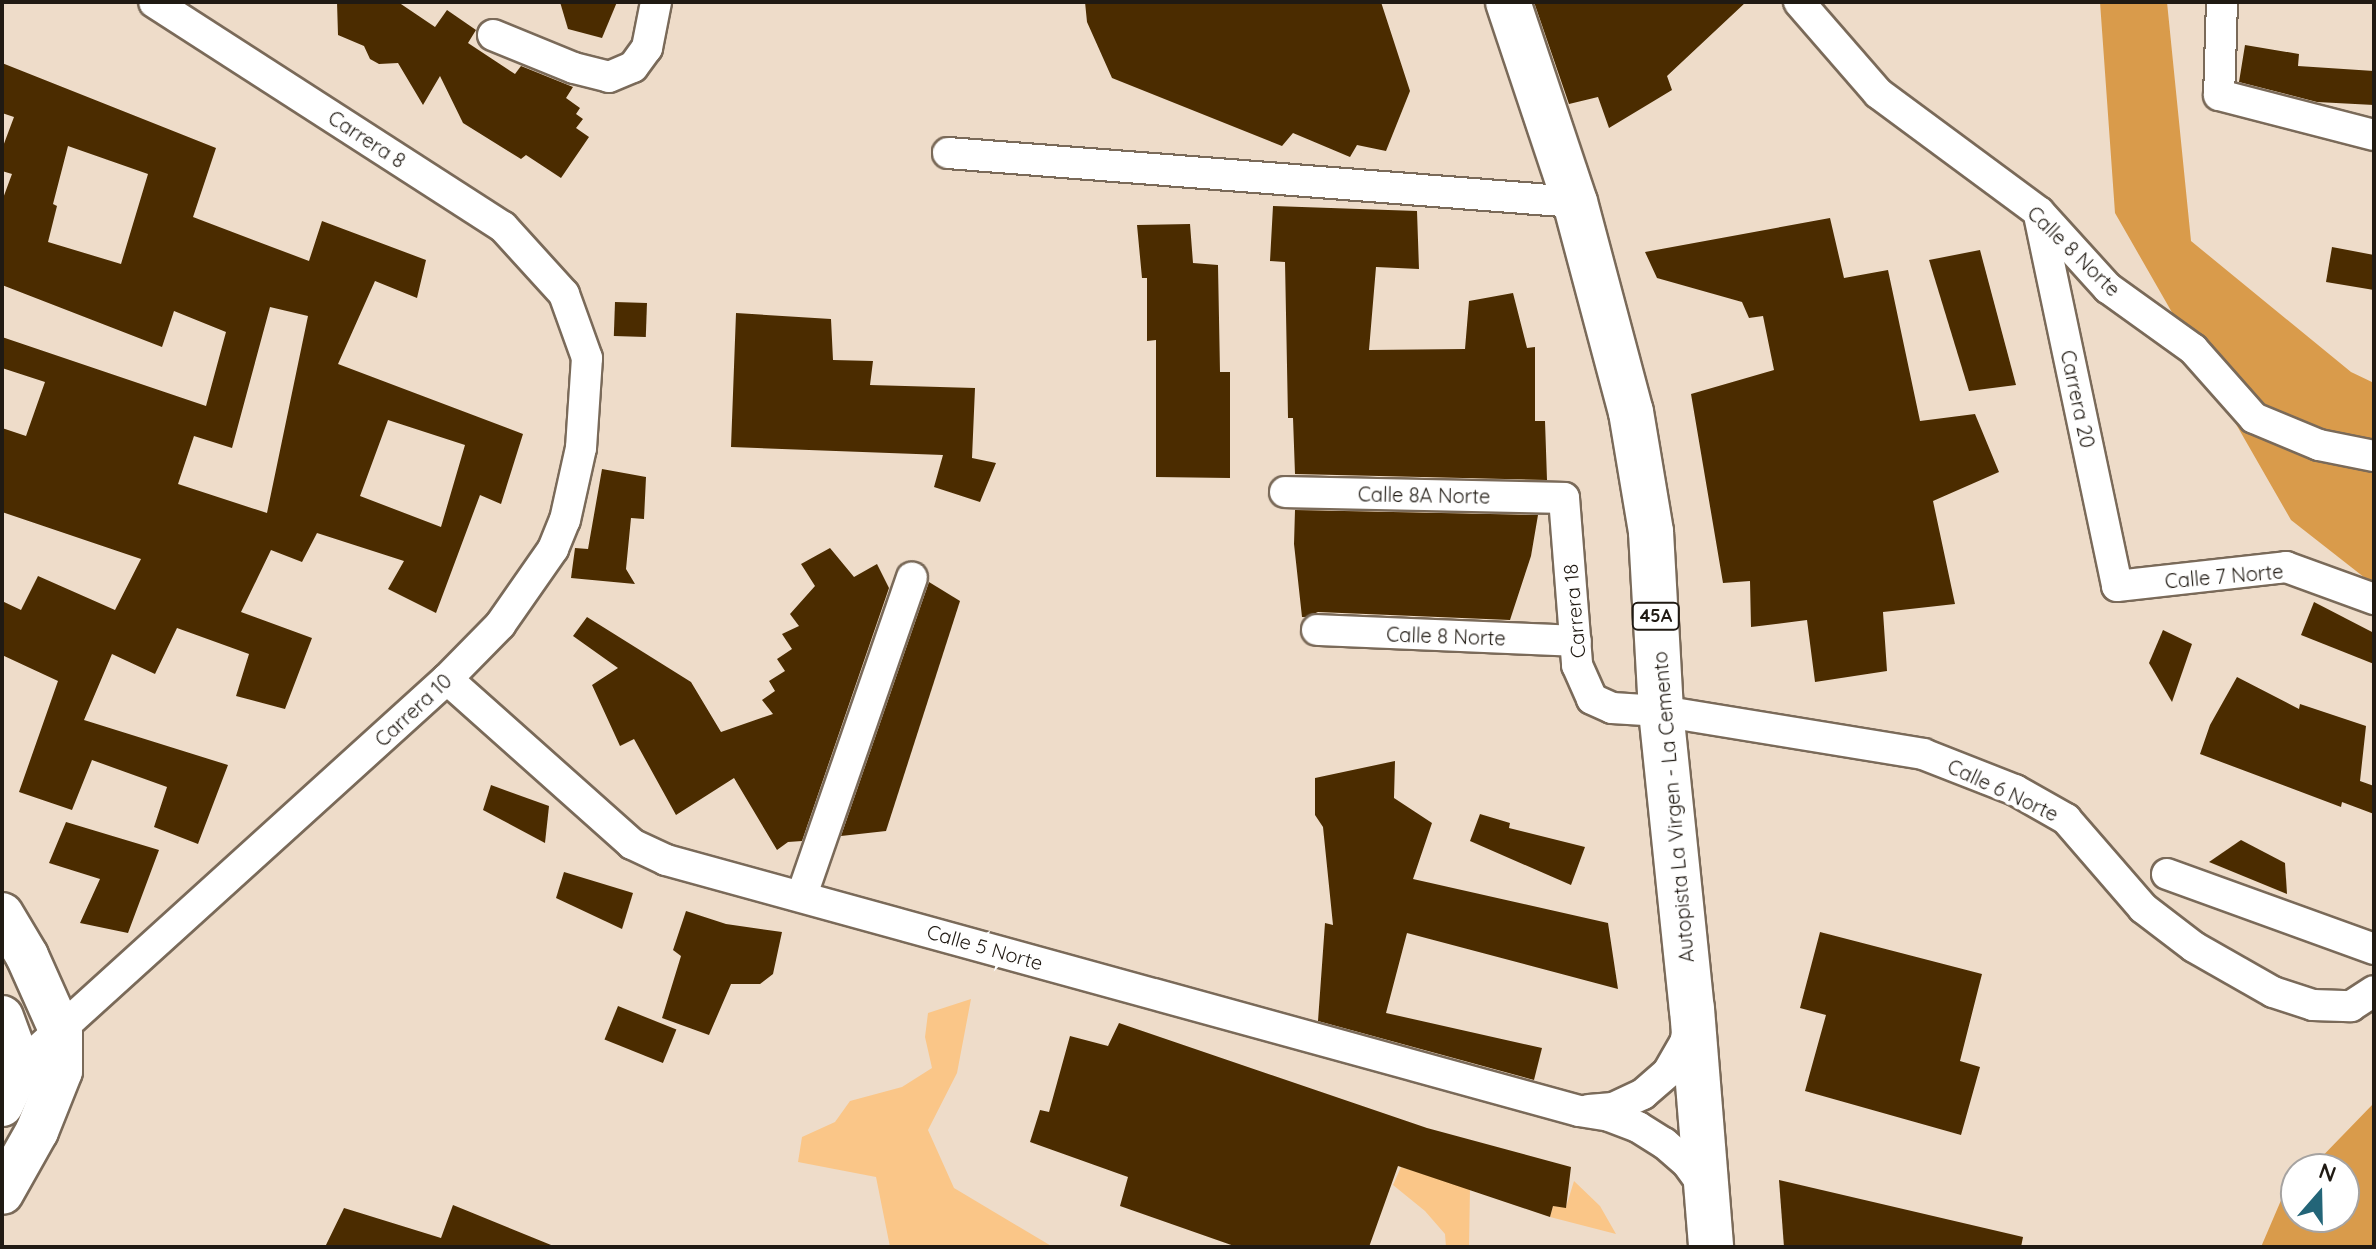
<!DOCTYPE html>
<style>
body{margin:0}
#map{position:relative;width:2376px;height:1249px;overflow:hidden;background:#eedcc9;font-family:Quicksand,sans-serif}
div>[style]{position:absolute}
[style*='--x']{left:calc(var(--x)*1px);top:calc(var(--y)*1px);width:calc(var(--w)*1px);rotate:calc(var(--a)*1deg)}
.green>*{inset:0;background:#fac688}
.forest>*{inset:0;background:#d99b4b}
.building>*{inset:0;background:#4b2c00;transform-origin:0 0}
.roads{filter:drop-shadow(2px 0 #7a6a59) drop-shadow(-2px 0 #7a6a59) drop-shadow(0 2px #7a6a59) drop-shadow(0 -2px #7a6a59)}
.street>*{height:30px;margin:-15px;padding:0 15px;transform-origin:15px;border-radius:15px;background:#fff}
.secondary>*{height:42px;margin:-21px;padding:0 21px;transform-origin:21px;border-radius:21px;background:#fff}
.primary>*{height:44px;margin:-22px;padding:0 22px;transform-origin:22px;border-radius:22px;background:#fff}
span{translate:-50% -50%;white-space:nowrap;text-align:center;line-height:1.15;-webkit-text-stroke:8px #fff;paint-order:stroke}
.shield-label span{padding:2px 6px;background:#fff;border:2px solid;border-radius:6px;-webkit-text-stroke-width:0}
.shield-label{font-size:18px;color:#201a13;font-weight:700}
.street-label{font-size:20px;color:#201a13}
.frame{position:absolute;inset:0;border:4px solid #201a13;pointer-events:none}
.north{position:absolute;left:2280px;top:1153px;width:80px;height:80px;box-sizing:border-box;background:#fff;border:2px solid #a6a3a1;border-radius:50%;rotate:20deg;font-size:22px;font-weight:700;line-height:32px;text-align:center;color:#201a13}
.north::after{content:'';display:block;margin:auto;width:28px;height:36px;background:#236578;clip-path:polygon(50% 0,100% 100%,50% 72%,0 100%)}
</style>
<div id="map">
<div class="green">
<div style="clip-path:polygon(971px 999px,957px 1073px,928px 1130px,954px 1188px,1053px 1247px,890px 1247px,876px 1177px,798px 1162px,802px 1137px,835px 1122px,850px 1101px,902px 1087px,932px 1068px,925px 1037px,928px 1013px)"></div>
<div style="clip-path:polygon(1401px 1167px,1470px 1188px,1469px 1247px,1446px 1247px,1445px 1234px,1425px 1211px,1393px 1185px)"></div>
<div style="clip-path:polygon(1574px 1181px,1600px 1206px,1616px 1234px,1550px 1217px,1553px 1206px,1566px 1207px)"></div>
</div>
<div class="forest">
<div style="clip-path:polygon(2100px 2px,2167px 2px,2191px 241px,2351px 372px,2374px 383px,2374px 585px,2291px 520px,2115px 213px)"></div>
<div style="clip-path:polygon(2374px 1103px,2374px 1247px,2261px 1247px,2282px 1198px,2296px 1184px,2296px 1217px,2344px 1217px,2344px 1169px,2310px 1169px)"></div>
</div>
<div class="building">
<div style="clip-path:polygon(337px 2px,398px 2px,435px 27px,447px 10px,476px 30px,468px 43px,515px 74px,521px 66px,573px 87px,566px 98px,580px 108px,576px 114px,583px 119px,576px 128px,589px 137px,561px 178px,526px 155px,521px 159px,463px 123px,440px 76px,423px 105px,398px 63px,379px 64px,370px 59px,364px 46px,338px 35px)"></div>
<div style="clip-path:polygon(560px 2px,617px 2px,602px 38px,568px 29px)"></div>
<div style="clip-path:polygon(1085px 2px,1381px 2px,1410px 91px,1386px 151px,1357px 145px,1350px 157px,1293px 133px,1282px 146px,1112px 78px,1087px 22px)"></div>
<div style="clip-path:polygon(1534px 2px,1746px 2px,1667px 76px,1672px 90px,1609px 128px,1598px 97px,1569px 104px)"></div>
<div style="clip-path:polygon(2245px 45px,2299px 54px,2298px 66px,2374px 71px,2374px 105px,2317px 102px,2239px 82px)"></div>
<div style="clip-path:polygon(evenodd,2px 63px,216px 148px,193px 217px,309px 261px,322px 221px,426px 260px,417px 298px,375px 281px,338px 364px,523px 434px,501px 504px,480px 495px,436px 613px,388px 589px,404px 561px,317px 533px,302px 562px,271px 550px,241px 612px,312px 638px,285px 709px,236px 696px,249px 654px,177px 628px,155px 674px,112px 654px,84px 720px,228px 765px,198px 844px,154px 827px,167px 787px,92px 760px,72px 810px,19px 792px,58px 681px,2px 655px,2px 601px,21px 610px,38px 576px,115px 610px,141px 559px,2px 512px,2px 428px,26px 436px,45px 382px,2px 368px,2px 337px,206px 406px,226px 332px,174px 311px,162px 347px,2px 285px,2px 201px,12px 174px,2px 171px,2px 149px,14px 117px,2px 113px,2px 63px,68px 146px,148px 174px,121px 264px,48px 242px,57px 206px,53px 204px,68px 146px,2px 63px,270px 307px,308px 316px,267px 513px,178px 484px,194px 436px,232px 448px,270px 307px,2px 63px,388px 420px,465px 445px,441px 527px,360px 496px,388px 420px)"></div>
<div style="clip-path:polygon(1273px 206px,1417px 211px,1419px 269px,1376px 267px,1369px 350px,1465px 349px,1469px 301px,1513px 293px,1527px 348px,1535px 347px,1535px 421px,1545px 421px,1547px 480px,1295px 474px,1293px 418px,1288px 418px,1285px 262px,1270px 261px)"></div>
<div style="clip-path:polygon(1830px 218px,1844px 278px,1888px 270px,1920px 421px,1975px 414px,1999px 472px,1933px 501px,1955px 604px,1883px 612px,1887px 671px,1815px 682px,1807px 620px,1751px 627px,1750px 581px,1723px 583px,1691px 394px,1774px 370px,1763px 316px,1749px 318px,1742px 302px,1657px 278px,1645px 252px)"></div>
<div style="clip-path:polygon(1190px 224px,1193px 263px,1218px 265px,1220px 372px,1230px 372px,1230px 478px,1156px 477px,1156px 340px,1147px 341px,1147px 278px,1142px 278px,1137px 225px)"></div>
<div style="clip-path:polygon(2332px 247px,2374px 255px,2374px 290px,2326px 282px)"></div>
<div style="clip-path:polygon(1980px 250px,2016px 385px,1969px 391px,1929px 260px)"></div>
<div style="left:615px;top:302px;width:32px;height:34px;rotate:2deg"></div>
<div style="clip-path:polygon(736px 313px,831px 319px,833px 360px,873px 361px,870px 385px,975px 388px,972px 458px,996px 463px,980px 502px,934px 487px,943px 455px,731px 447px)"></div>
<div style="clip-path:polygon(602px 469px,646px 477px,644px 519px,631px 518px,626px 569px,635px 584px,571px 578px,575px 548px,588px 549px)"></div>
<div style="clip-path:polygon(1295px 510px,1538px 515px,1531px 556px,1510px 620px,1318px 612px,1306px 617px,1302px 617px,1294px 544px)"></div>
<div style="clip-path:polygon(830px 548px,854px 577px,877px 564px,889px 588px,802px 841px,788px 842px,777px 850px,734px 778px,676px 815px,634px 739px,620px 746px,592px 685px,618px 668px,573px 636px,587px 617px,691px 682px,721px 732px,773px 714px,762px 700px,775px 691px,769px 681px,785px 671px,777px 659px,792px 649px,782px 634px,799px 626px,790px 614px,815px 586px,801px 564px)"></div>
<div style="clip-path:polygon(929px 582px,960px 601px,886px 831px,841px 836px)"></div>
<div style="clip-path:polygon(2314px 602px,2374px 633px,2374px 664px,2301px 635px)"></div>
<div style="clip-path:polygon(2163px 630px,2192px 644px,2172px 702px,2149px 663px)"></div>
<div style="clip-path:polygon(2237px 677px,2299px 709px,2300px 704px,2366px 726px,2360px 781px,2374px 786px,2374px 814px,2342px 802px,2341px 807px,2200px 754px,2210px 725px)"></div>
<div style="clip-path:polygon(1395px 761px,1394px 798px,1432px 823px,1413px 879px,1608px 923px,1618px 989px,1407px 933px,1386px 1013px,1542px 1048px,1534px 1080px,1318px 1021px,1325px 923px,1333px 925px,1323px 827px,1315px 815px,1315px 778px)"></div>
<div style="clip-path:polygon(491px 785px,549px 806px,545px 843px,483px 810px)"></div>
<div style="clip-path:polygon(1480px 814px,1510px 823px,1509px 828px,1585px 847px,1571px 885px,1470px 841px)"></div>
<div style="clip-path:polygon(66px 822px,159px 850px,128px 933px,80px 923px,100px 879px,49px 863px)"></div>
<div style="clip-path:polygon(2241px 840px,2285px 863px,2287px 894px,2209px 862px)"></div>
<div style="clip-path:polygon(564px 872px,633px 893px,622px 929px,556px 898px)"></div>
<div style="clip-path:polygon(686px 911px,726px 924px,782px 932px,773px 974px,760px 984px,731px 984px,709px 1035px,662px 1018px,681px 956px,673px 950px)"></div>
<div style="clip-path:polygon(1820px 932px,1982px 974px,1960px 1061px,1980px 1067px,1961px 1135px,1805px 1091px,1826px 1015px,1800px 1008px)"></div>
<div style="left:618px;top:1006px;width:63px;height:36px;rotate:22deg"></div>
<div style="clip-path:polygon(1119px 1023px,1427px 1128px,1571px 1167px,1566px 1208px,1553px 1206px,1550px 1217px,1398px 1166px,1369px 1247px,1237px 1247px,1120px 1206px,1128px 1177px,1030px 1142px,1040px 1110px,1049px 1112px,1070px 1036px,1108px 1046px)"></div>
<div style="clip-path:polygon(1779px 1180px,2023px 1237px,2021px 1247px,1784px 1247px)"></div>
<div style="clip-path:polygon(453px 1205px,556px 1247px,325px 1247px,344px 1208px,441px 1238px)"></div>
</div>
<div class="roads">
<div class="street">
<div style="--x:1799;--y:2;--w:121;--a:49"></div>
<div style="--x:1878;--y:93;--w:200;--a:36.5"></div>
<div style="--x:2039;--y:212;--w:103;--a:47.8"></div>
<div style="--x:2108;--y:288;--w:105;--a:35.7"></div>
<div style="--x:2193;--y:349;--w:92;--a:48.5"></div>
<div style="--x:2254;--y:418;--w:70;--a:22.6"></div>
<div style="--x:2319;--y:445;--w:56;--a:11.3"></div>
<div style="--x:2222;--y:2;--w:93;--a:91.8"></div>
<div style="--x:2219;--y:95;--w:160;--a:14.5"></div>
<div style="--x:493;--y:35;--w:87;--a:22.2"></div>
<div style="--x:574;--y:68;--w:36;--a:14"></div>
<div style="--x:609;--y:77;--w:26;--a:-23"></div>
<div style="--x:633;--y:67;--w:24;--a:-54"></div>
<div style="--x:647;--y:48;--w:47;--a:-78.9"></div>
<div style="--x:948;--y:153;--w:629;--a:4.47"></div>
<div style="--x:2039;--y:215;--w:379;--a:78.1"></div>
<div style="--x:2117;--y:586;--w:170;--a:-6.4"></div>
<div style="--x:2286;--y:567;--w:94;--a:20"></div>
<div style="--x:1285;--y:492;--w:279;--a:1.2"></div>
<div style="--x:1564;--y:498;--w:168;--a:85.5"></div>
<div style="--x:1577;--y:665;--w:37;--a:66"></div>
<div style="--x:1592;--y:699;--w:22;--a:24"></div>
<div style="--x:1612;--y:708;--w:49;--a:3.5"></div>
<div style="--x:1661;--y:711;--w:266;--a:9.3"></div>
<div style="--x:1923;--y:754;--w:99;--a:21.4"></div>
<div style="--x:2015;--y:790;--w:59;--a:29.6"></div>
<div style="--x:2066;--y:819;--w:118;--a:49.1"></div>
<div style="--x:2143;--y:908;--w:64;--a:37.4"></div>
<div style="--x:2194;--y:947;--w:91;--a:29.7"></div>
<div style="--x:2273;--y:992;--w:42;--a:18"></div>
<div style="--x:2313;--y:1005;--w:38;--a:2"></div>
<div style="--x:2351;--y:1006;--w:27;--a:-33"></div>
<div style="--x:1317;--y:630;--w:259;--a:2.4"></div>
<div style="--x:447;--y:679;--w:248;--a:41.7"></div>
<div style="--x:632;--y:844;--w:38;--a:25"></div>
<div style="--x:666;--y:860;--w:947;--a:15.37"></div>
<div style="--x:1579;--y:1111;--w:30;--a:9"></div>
<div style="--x:1609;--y:1116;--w:31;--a:21"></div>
<div style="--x:1638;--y:1127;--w:31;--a:32"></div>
<div style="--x:1664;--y:1143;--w:30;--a:41"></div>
<div style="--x:1687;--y:1163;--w:31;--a:54"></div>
<div style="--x:2167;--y:874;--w:220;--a:19.9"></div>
<div style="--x:802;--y:895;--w:336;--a:-70.9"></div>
<div style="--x:20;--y:1066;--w:576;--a:-42.19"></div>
<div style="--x:447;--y:679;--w:76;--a:-45.5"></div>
<div style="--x:500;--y:625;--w:93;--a:-55.1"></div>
<div style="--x:553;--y:549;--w:31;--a:-68"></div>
<div style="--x:565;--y:520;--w:74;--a:-77.5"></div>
<div style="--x:581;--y:448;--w:90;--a:-86.2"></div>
<div style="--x:587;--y:358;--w:68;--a:-109.8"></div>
<div style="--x:564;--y:294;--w:91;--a:-132.3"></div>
<div style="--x:503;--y:227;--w:415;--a:-147.2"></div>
<div style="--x:1589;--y:1110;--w:24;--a:-5"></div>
<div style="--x:1613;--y:1108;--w:33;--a:-25"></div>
<div style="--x:1643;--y:1094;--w:33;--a:-41"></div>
<div style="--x:1668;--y:1072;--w:34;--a:-60"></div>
<div style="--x:1685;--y:1043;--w:19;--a:-78"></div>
</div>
<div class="secondary">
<div style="--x:2;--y:914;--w:49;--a:59.2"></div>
<div style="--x:27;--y:956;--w:83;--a:65.9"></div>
<div style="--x:61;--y:1032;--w:39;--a:90"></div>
<div style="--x:61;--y:1071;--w:65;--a:111.8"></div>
<div style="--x:37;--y:1131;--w:71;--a:119.4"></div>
<div style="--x:2;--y:1017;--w:52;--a:69.8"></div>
<div style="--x:20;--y:1066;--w:43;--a:114.8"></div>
</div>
<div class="primary">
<div style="--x:1508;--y:2;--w:211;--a:71.5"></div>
<div style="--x:1575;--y:202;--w:217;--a:75.1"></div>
<div style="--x:1631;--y:412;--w:122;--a:80.5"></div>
<div style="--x:1651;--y:532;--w:179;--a:86.8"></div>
<div style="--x:1661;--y:711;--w:300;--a:84.1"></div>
<div style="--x:1692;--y:1009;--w:239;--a:85.4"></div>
</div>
</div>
<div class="shield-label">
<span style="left:1656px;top:616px">45A</span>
</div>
<div class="street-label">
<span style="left:367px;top:139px;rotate:33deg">Carrera 8</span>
<span style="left:2074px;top:251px;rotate:44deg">Calle 8 Norte</span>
<span style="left:2078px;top:399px;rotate:78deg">Carrera 20</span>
<span style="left:1424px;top:495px;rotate:1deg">Calle 8A Norte</span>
<span style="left:2224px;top:576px;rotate:-5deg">Calle 7 Norte</span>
<span style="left:1574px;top:611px;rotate:-95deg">Carrera 18</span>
<span style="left:1446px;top:636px;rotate:2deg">Calle 8 Norte</span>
<span style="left:413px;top:710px;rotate:-43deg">Carrera 10</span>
<span style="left:2003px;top:790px;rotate:25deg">Calle 6 Norte</span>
<span style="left:1673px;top:807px;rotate:-95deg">Autopista La Virgen - La Cemento</span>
<span style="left:985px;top:947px;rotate:16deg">Calle 5 Norte</span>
</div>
<div class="frame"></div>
<div class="north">N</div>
</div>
